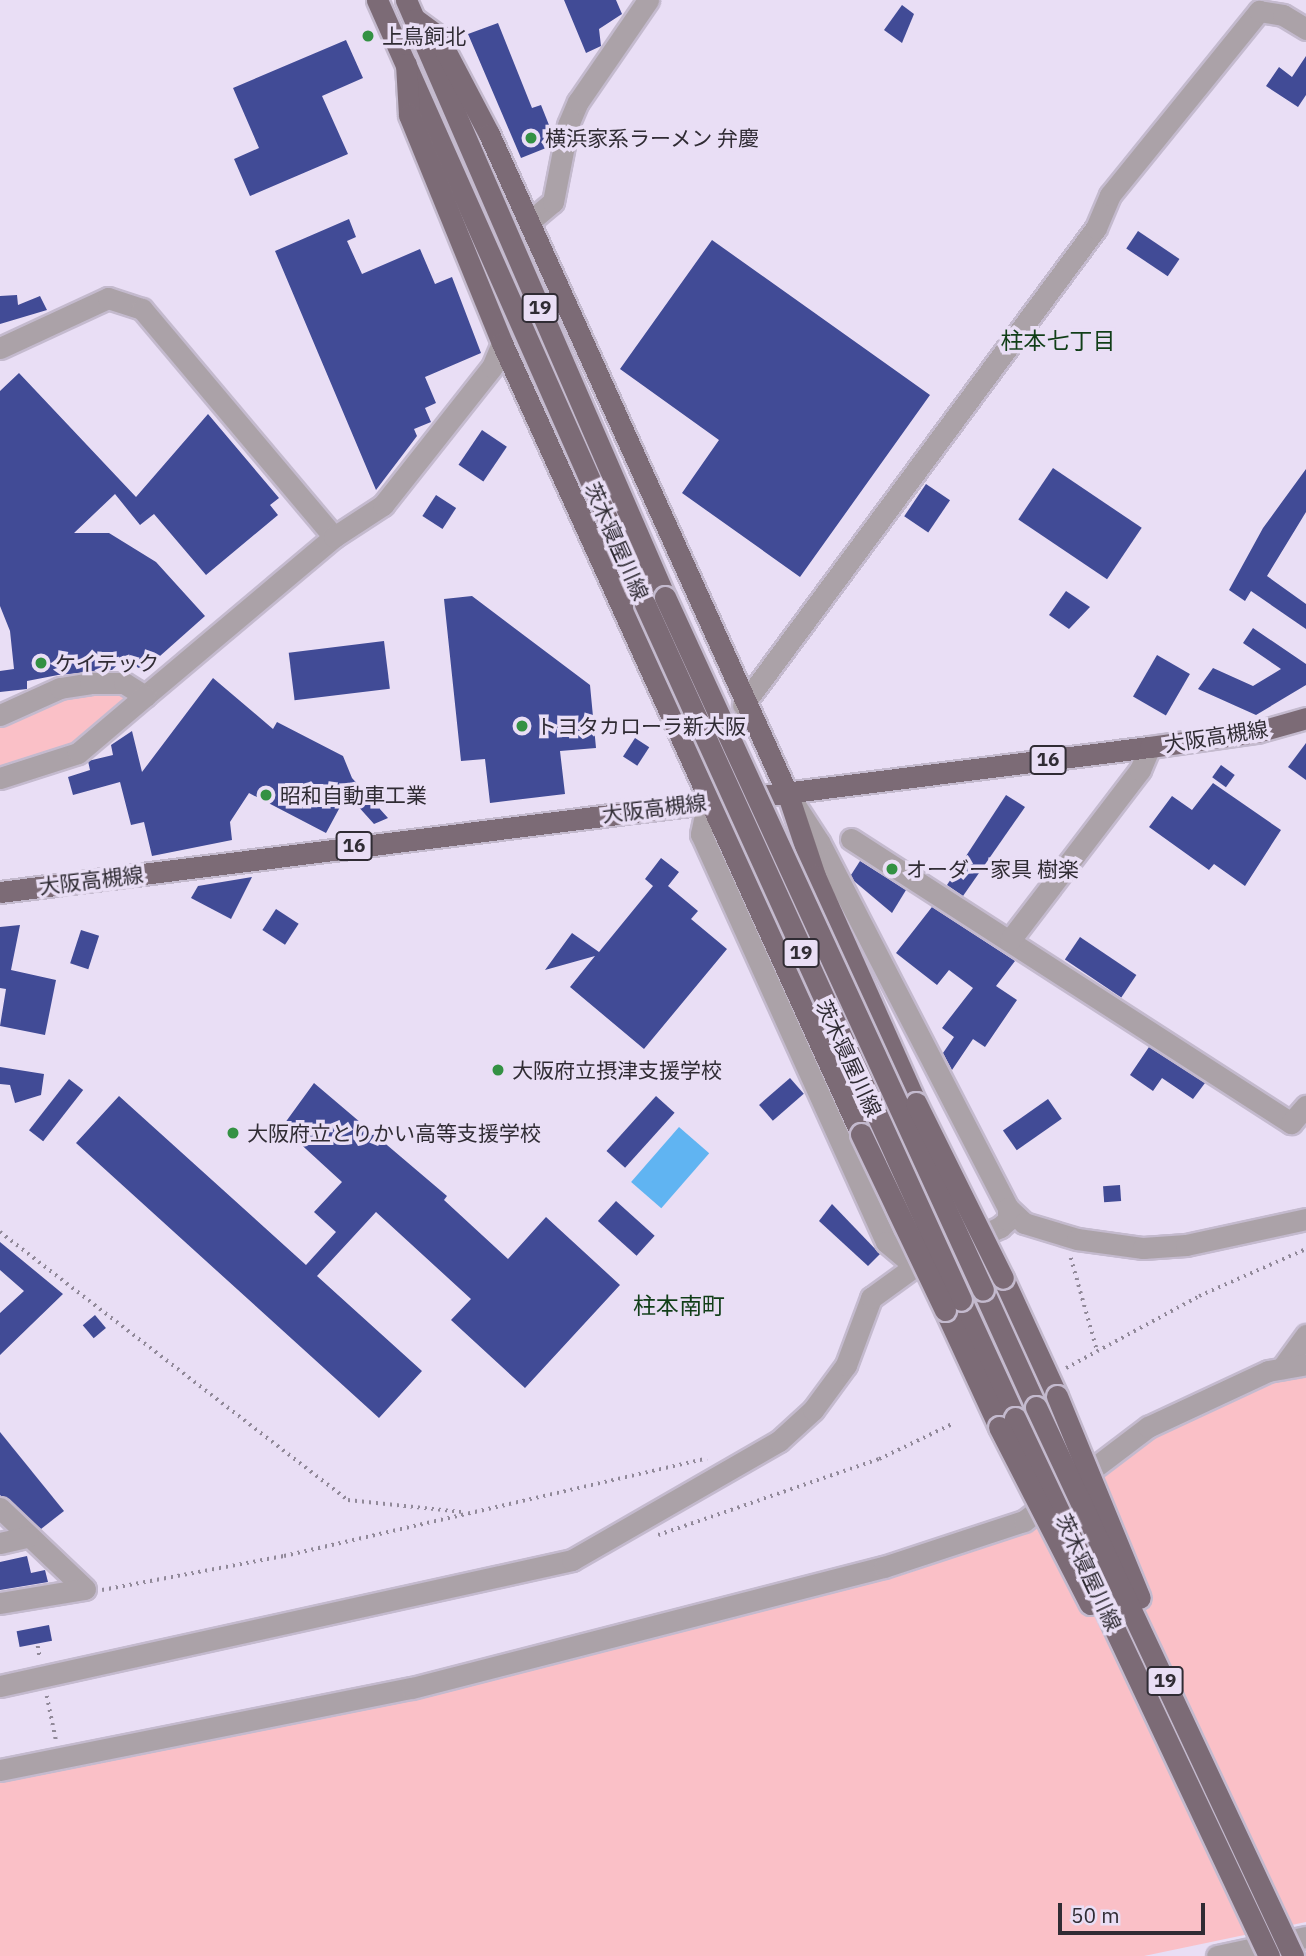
<!DOCTYPE html>
<meta charset="utf-8">
<style>
body{margin:0}
#map{position:relative;width:1306px;height:1956px;overflow:hidden;background:#e9def5;font-family:"IBM Plex Sans","Noto Sans JP",sans-serif}
div>[style]{position:absolute}
[style*='--x']{left:calc(var(--x)*1px);top:calc(var(--y)*1px);width:calc(var(--w)*1px);rotate:calc(var(--a)*1deg)}
.green>*{inset:0;background:#fac0c7}
.water>*{inset:0;background:#60b4f2;transform-origin:0 0}
.building>*{inset:0;background:#414b96;transform-origin:0 0}
.path>*{height:3.5px;margin-top:-1.75px;transform-origin:0;background:repeating-linear-gradient(90deg,#918999 0 2px,transparent 0 7px)}
.roads{filter:drop-shadow(2px 0 #c4bace) drop-shadow(-2px 0 #c4bace) drop-shadow(0 2px #c4bace) drop-shadow(0 -2px #c4bace)}
.minor>*{height:21px;margin:-10.5px;padding:0 10.5px;transform-origin:10.5px;border-radius:10.5px;background:#aba2a8}
.major>*{height:21px;margin:-10.5px;padding:0 10.5px;transform-origin:10.5px;border-radius:10.5px;background:#7c6b76}
.bridges{filter:drop-shadow(2px 0 #c4bace) drop-shadow(-2px 0 #c4bace) drop-shadow(0 2px #c4bace) drop-shadow(0 -2px #c4bace)}
.major-bridge>*{height:21px;margin:-10.5px;padding:0 10.5px;transform-origin:10.5px;border-radius:10.5px;background:#7c6b76}
.dots>*{width:19px;height:19px;translate:-50% -50%;box-sizing:border-box;border:4px solid #e9def5;border-radius:50%}
span{translate:-50% -50%;white-space:nowrap;text-align:center;line-height:1.15;-webkit-text-stroke:7px #e9def5;paint-order:stroke}
.shield-label span{padding:2px 5px;background:#e9def5;border:2px solid;border-radius:5px;-webkit-text-stroke-width:0}
.shield-label{font-size:19px;color:#302c34;font-weight:700}
.poi-label{font-size:21px;color:#302c34}
.left{translate:0 -50%;text-align:left}
.street-label{font-size:21px;color:#302c34}
.neighbourhood-label{font-size:23px;color:#113e18}
.scale{position:absolute;left:1058px;top:1903px;width:147px;height:32px;box-sizing:border-box;border:4px solid #302c34;border-top:0;padding-left:9px;font-size:21px;line-height:24px;white-space:nowrap;color:#302c34;-webkit-text-stroke:5px #e9def5;paint-order:stroke}
</style>
<div id="map">
<div class="green">
<div style="clip-path:polygon(98px 689px,125px 693px,128px 701px,73px 750px,0 771px,0 721px,53px 697px)"></div>
<div style="clip-path:polygon(1306px 1376px,1306px 1922px,1144px 1956px,0 1956px,0 1779px,430px 1687px,909px 1573px,1024px 1530px,1148px 1439px,1281px 1380px)"></div>
</div>
<div class="water">
<div style="left:679px;top:1127px;width:40px;height:73px;rotate:41deg"></div>
</div>
<div class="building">
<div style="clip-path:polygon(564px 0,616px 0,622px 14px,599px 29px,601px 46px,586px 53px)"></div>
<div style="clip-path:polygon(902px 5px,914px 14px,902px 43px,884px 30px)"></div>
<div style="clip-path:polygon(498px 23px,532px 108px,541px 105px,553px 135px,551px 146px,521px 158px,468px 34px)"></div>
<div style="clip-path:polygon(346px 40px,363px 78px,322px 96px,348px 154px,250px 196px,234px 159px,259px 148px,233px 88px)"></div>
<div style="clip-path:polygon(1306px 56px,1306px 95px,1298px 107px,1266px 86px,1279px 67px,1292px 77px)"></div>
<div style="clip-path:polygon(349px 219px,356px 237px,347px 241px,362px 274px,420px 249px,435px 284px,452px 277px,481px 353px,425px 377px,436px 403px,425px 408px,431px 422px,414px 429px,417px 436px,376px 490px,275px 251px)"></div>
<div style="left:1138px;top:231px;width:50px;height:21px;rotate:34deg"></div>
<div style="clip-path:polygon(712px 240px,930px 395px,800px 577px,682px 493px,719px 440px,620px 369px)"></div>
<div style="clip-path:polygon(17px 295px,18px 305px,40px 296px,47px 310px,0 324px,0 296px)"></div>
<div style="clip-path:polygon(19px 373px,136px 497px,208px 414px,279px 498px,270px 505px,278px 515px,206px 575px,154px 514px,140px 525px,115px 494px,74px 533px,109px 533px,156px 562px,205px 616px,142px 672px,127px 656px,112px 670px,58px 675px,27px 681px,27px 689px,0 692px,0 671px,14px 669px,10px 631px,0 606px,0 391px)"></div>
<div style="left:482px;top:430px;width:30px;height:42px;rotate:34deg"></div>
<div style="left:1053px;top:468px;width:107px;height:62px;rotate:34deg"></div>
<div style="clip-path:polygon(1306px 469px,1306px 512px,1267px 576px,1306px 604px,1306px 629px,1251px 591px,1245px 601px,1229px 590px,1263px 528px)"></div>
<div style="left:926px;top:484px;width:29px;height:39px;rotate:34deg"></div>
<div style="left:436px;top:495px;width:24px;height:25px;rotate:33deg"></div>
<div style="clip-path:polygon(1066px 591px,1090px 607px,1069px 629px,1049px 615px)"></div>
<div style="clip-path:polygon(472px 596px,590px 685px,596px 748px,560px 751px,565px 794px,490px 803px,485px 759px,461px 761px,444px 599px)"></div>
<div style="clip-path:polygon(1253px 628px,1306px 664px,1306px 685px,1256px 715px,1198px 689px,1213px 668px,1253px 686px,1281px 669px,1243px 643px)"></div>
<div style="left:384px;top:641px;width:48px;height:96px;rotate:83deg"></div>
<div style="left:1157px;top:655px;width:38px;height:48px;rotate:30deg"></div>
<div style="clip-path:polygon(213px 678px,273px 729px,277px 722px,343px 756px,352px 778px,388px 818px,374px 824px,347px 794px,326px 833px,249px 793px,230px 822px,232px 840px,152px 856px,144px 822px,131px 825px,120px 782px,73px 795px,68px 777px,90px 770px,88px 761px,113px 755px,111px 745px,132px 731px,142px 772px)"></div>
<div style="left:635px;top:738px;width:17px;height:22px;rotate:33deg"></div>
<div style="clip-path:polygon(1306px 743px,1306px 780px,1288px 767px)"></div>
<div style="left:1221px;top:765px;width:17px;height:15px;rotate:36deg"></div>
<div style="clip-path:polygon(1213px 783px,1281px 830px,1245px 886px,1214px 864px,1209px 870px,1149px 827px,1172px 796px,1192px 810px)"></div>
<div style="clip-path:polygon(1006px 795px,1025px 807px,963px 896px,947px 885px)"></div>
<div style="clip-path:polygon(661px 858px,679px 872px,668px 886px,698px 911px,691px 919px,727px 949px,644px 1049px,570px 987px,595px 956px,545px 970px,572px 933px,599px 952px,653px 886px,645px 879px)"></div>
<div style="clip-path:polygon(860px 861px,906px 890px,892px 913px,854px 881px,851px 875px)"></div>
<div style="clip-path:polygon(252px 877px,231px 919px,191px 898px,198px 886px)"></div>
<div style="clip-path:polygon(932px 907px,1015px 961px,996px 986px,1017px 1000px,985px 1047px,973px 1039px,952px 1070px,943px 1053px,954px 1037px,942px 1028px,973px 988px,949px 970px,937px 985px,896px 953px)"></div>
<div style="left:276px;top:909px;width:27px;height:25px;rotate:33deg"></div>
<div style="clip-path:polygon(20px 925px,11px 970px,56px 980px,45px 1035px,0 1026px,6px 989px,0 988px,0 927px)"></div>
<div style="left:81px;top:930px;width:19px;height:35px;rotate:18deg"></div>
<div style="left:1080px;top:937px;width:68px;height:27px;rotate:34deg"></div>
<div style="clip-path:polygon(1149px 1047px,1205px 1083px,1193px 1099px,1162px 1078px,1153px 1091px,1130px 1075px)"></div>
<div style="clip-path:polygon(0 1067px,44px 1074px,41px 1095px,15px 1103px,10px 1085px,0 1084px)"></div>
<div style="left:790px;top:1078px;width:21px;height:41px;rotate:49deg"></div>
<div style="left:69px;top:1079px;width:18px;height:65px;rotate:38deg"></div>
<div style="clip-path:polygon(314px 1083px,447px 1196px,444px 1200px,508px 1259px,546px 1217px,620px 1285px,525px 1388px,451px 1320px,471px 1299px,376px 1212px,317px 1276px,422px 1371px,379px 1418px,76px 1143px,119px 1096px,306px 1265px,336px 1232px,314px 1212px,342px 1182px,282px 1127px)"></div>
<div style="left:656px;top:1096px;width:25px;height:74px;rotate:42deg"></div>
<div style="left:1048px;top:1099px;width:24px;height:55px;rotate:55deg"></div>
<div style="left:1120px;top:1185px;width:16px;height:17px;rotate:86deg"></div>
<div style="left:616px;top:1201px;width:52px;height:27px;rotate:42deg"></div>
<div style="clip-path:polygon(832px 1204px,880px 1254px,868px 1266px,819px 1221px)"></div>
<div style="clip-path:polygon(0 1242px,63px 1294px,0 1355px,0 1313px,24px 1291px,0 1270px)"></div>
<div style="left:95px;top:1315px;width:17px;height:16px;rotate:50deg"></div>
<div style="clip-path:polygon(0 1432px,64px 1511px,41px 1529px,0 1495px)"></div>
<div style="clip-path:polygon(27px 1556px,31px 1573px,45px 1570px,48px 1582px,0 1590px,0 1562px)"></div>
<div style="left:49px;top:1625px;width:16px;height:33px;rotate:79deg"></div>
</div>
<div class="path">
<div style="--x:0;--y:1232;--w:439;--a:37.6"></div>
<div style="--x:348;--y:1500;--w:116;--a:6"></div>
<div style="--x:1071;--y:1258;--w:96;--a:74.2"></div>
<div style="--x:1066;--y:1368;--w:151;--a:-28.4"></div>
<div style="--x:1199;--y:1296;--w:117;--a:-23.7"></div>
<div style="--x:658;--y:1535;--w:234;--a:-19"></div>
<div style="--x:879;--y:1459;--w:83;--a:-25.6"></div>
<div style="--x:102;--y:1590;--w:185;--a:-10.6"></div>
<div style="--x:284;--y:1556;--w:434;--a:-13"></div>
<div style="--x:38;--y:1646;--w:12;--a:81"></div>
<div style="--x:47;--y:1696;--w:45;--a:78.4"></div>
</div>
<div class="roads">
<div class="minor">
<div style="--x:529;--y:222;--w:31;--a:-40"></div>
<div style="--x:553;--y:202;--w:78;--a:-79"></div>
<div style="--x:568;--y:125;--w:25;--a:-67"></div>
<div style="--x:578;--y:102;--w:124;--a:-55.5"></div>
<div style="--x:0;--y:348;--w:119;--a:-24.8"></div>
<div style="--x:108;--y:298;--w:36;--a:18"></div>
<div style="--x:142;--y:309;--w:298;--a:49.9"></div>
<div style="--x:743;--y:705;--w:593;--a:-53.5"></div>
<div style="--x:1096;--y:228;--w:36;--a:-67"></div>
<div style="--x:1110;--y:195;--w:237;--a:-51"></div>
<div style="--x:1259;--y:11;--w:24;--a:9"></div>
<div style="--x:1283;--y:15;--w:27;--a:31"></div>
<div style="--x:0;--y:715;--w:66;--a:-24.2"></div>
<div style="--x:60;--y:688;--w:30;--a:-9"></div>
<div style="--x:90;--y:683;--w:34;--a:0"></div>
<div style="--x:124;--y:683;--w:25;--a:32"></div>
<div style="--x:145;--y:696;--w:247;--a:-40.1"></div>
<div style="--x:334;--y:537;--w:59;--a:-33.1"></div>
<div style="--x:383;--y:505;--w:176;--a:-51.7"></div>
<div style="--x:492;--y:367;--w:26;--a:-67"></div>
<div style="--x:0;--y:778;--w:82;--a:-17.8"></div>
<div style="--x:78;--y:753;--w:88;--a:-40.4"></div>
<div style="--x:708;--y:801;--w:34;--a:102"></div>
<div style="--x:701;--y:834;--w:448;--a:65.6"></div>
<div style="--x:886;--y:1242;--w:38;--a:40"></div>
<div style="--x:915;--y:1266;--w:94;--a:-24.6"></div>
<div style="--x:1000;--y:1227;--w:11;--a:-41"></div>
<div style="--x:1008;--y:1220;--w:12;--a:-90"></div>
<div style="--x:1008;--y:1208;--w:412;--a:-117.3"></div>
<div style="--x:819;--y:842;--w:44;--a:-123"></div>
<div style="--x:851;--y:839;--w:524;--a:32.84"></div>
<div style="--x:1291;--y:1123;--w:23;--a:-49"></div>
<div style="--x:1010;--y:940;--w:214;--a:-52.6"></div>
<div style="--x:1140;--y:770;--w:25;--a:-67"></div>
<div style="--x:1008;--y:1208;--w:22;--a:43"></div>
<div style="--x:1024;--y:1223;--w:55;--a:16.8"></div>
<div style="--x:1077;--y:1239;--w:67;--a:7.8"></div>
<div style="--x:1143;--y:1248;--w:43;--a:-4"></div>
<div style="--x:1186;--y:1245;--w:123;--a:-12.2"></div>
<div style="--x:1282;--y:1368;--w:41;--a:-54"></div>
<div style="--x:0;--y:1508;--w:117;--a:43.6"></div>
<div style="--x:0;--y:1543;--w:28;--a:-13"></div>
<div style="--x:0;--y:1603;--w:86;--a:-9.4"></div>
<div style="--x:0;--y:1686;--w:586;--a:-12.42"></div>
<div style="--x:572;--y:1560;--w:239;--a:-29.9"></div>
<div style="--x:779;--y:1441;--w:46;--a:-42.4"></div>
<div style="--x:813;--y:1410;--w:56;--a:-53.7"></div>
<div style="--x:846;--y:1365;--w:72;--a:-69.5"></div>
<div style="--x:871;--y:1298;--w:54;--a:-36"></div>
<div style="--x:0;--y:1770;--w:420;--a:-11.3"></div>
<div style="--x:412;--y:1688;--w:487;--a:-14.4"></div>
<div style="--x:884;--y:1567;--w:147;--a:-18.2"></div>
<div style="--x:1024;--y:1521;--w:156;--a:-37.2"></div>
<div style="--x:1148;--y:1427;--w:132;--a:-25"></div>
<div style="--x:1268;--y:1371;--w:39;--a:-10"></div>
<div style="--x:1217;--y:1956;--w:91;--a:-12.1"></div>
</div>
<div class="major">
<div style="--x:377;--y:0;--w:661;--a:66.07"></div>
<div style="--x:406;--y:0;--w:651;--a:66.55"></div>
<div style="--x:415;--y:19;--w:27;--a:36"></div>
<div style="--x:437;--y:35;--w:112;--a:62.3"></div>
<div style="--x:489;--y:134;--w:725;--a:65.66"></div>
<div style="--x:788;--y:795;--w:85;--a:71.6"></div>
<div style="--x:815;--y:876;--w:248;--a:66"></div>
<div style="--x:406;--y:64;--w:51;--a:86.6"></div>
<div style="--x:409;--y:115;--w:246;--a:67.8"></div>
<div style="--x:502;--y:343;--w:869;--a:65.59"></div>
<div style="--x:0;--y:892;--w:1159;--a:-7.19"></div>
<div style="--x:1150;--y:747;--w:108;--a:-8"></div>
<div style="--x:1257;--y:732;--w:51;--a:-15.9"></div>
<div style="--x:1003;--y:1278;--w:130;--a:65.4"></div>
<div style="--x:983;--y:1290;--w:128;--a:65.6"></div>
<div style="--x:961;--y:1300;--w:130;--a:65.4"></div>
<div style="--x:945;--y:1310;--w:129;--a:65.2"></div>
</div>
</div>
<div class="bridges">
<div class="major-bridge">
<div style="--x:665;--y:597;--w:762;--a:65.35"></div>
<div style="--x:645;--y:604;--w:764;--a:65.58"></div>
<div style="--x:916;--y:1103;--w:195;--a:63.6"></div>
<div style="--x:861;--y:1134;--w:195;--a:64.5"></div>
<div style="--x:1057;--y:1396;--w:218;--a:67.7"></div>
<div style="--x:1036;--y:1407;--w:606;--a:64.91"></div>
<div style="--x:1015;--y:1418;--w:595;--a:64.73"></div>
<div style="--x:999;--y:1427;--w:199;--a:62.8"></div>
</div>
</div>
<div class="dots">
<div style="left:368px;top:36px;background:#339143"></div>
<div style="left:531px;top:138px;background:#339143"></div>
<div style="left:41px;top:663px;background:#339143"></div>
<div style="left:522px;top:726px;background:#339143"></div>
<div style="left:266px;top:795px;background:#339143"></div>
<div style="left:892px;top:869px;background:#339143"></div>
<div style="left:498px;top:1070px;background:#339143"></div>
<div style="left:233px;top:1133px;background:#339143"></div>
</div>
<div class="shield-label">
<span style="left:540px;top:308px">19</span>
<span style="left:1048px;top:760px">16</span>
<span style="left:354px;top:846px">16</span>
<span style="left:801px;top:953px">19</span>
<span style="left:1165px;top:1681px">19</span>
</div>
<div class="poi-label">
<span class="left" style="left:382px;top:36px">上鳥飼北</span>
<span class="left" style="left:545px;top:138px">横浜家系ラーメン 弁慶</span>
<span class="left" style="left:55px;top:663px">ケイテック</span>
<span class="left" style="left:536px;top:726px">トヨタカローラ新大阪</span>
<span class="left" style="left:280px;top:795px">昭和自動車工業</span>
<span class="left" style="left:906px;top:869px">オーダー家具 樹楽</span>
<span class="left" style="left:512px;top:1070px">大阪府立摂津支援学校</span>
<span class="left" style="left:247px;top:1133px">大阪府立とりかい高等支援学校</span>
</div>
<div class="street-label">
<span style="left:617px;top:541px;rotate:66deg">茨木寝屋川線</span>
<span style="left:1216px;top:736px;rotate:-9deg">大阪高槻線</span>
<span style="left:654px;top:808px;rotate:-7deg">大阪高槻線</span>
<span style="left:91px;top:880px;rotate:-7deg">大阪高槻線</span>
<span style="left:849px;top:1058px;rotate:65deg">茨木寝屋川線</span>
<span style="left:1089px;top:1572px;rotate:65deg">茨木寝屋川線</span>
</div>
<div class="neighbourhood-label">
<span style="left:1058px;top:340px">柱本七丁目</span>
<span style="left:679px;top:1305px">柱本南町</span>
</div>
<div class="scale">50 m</div>
</div>
